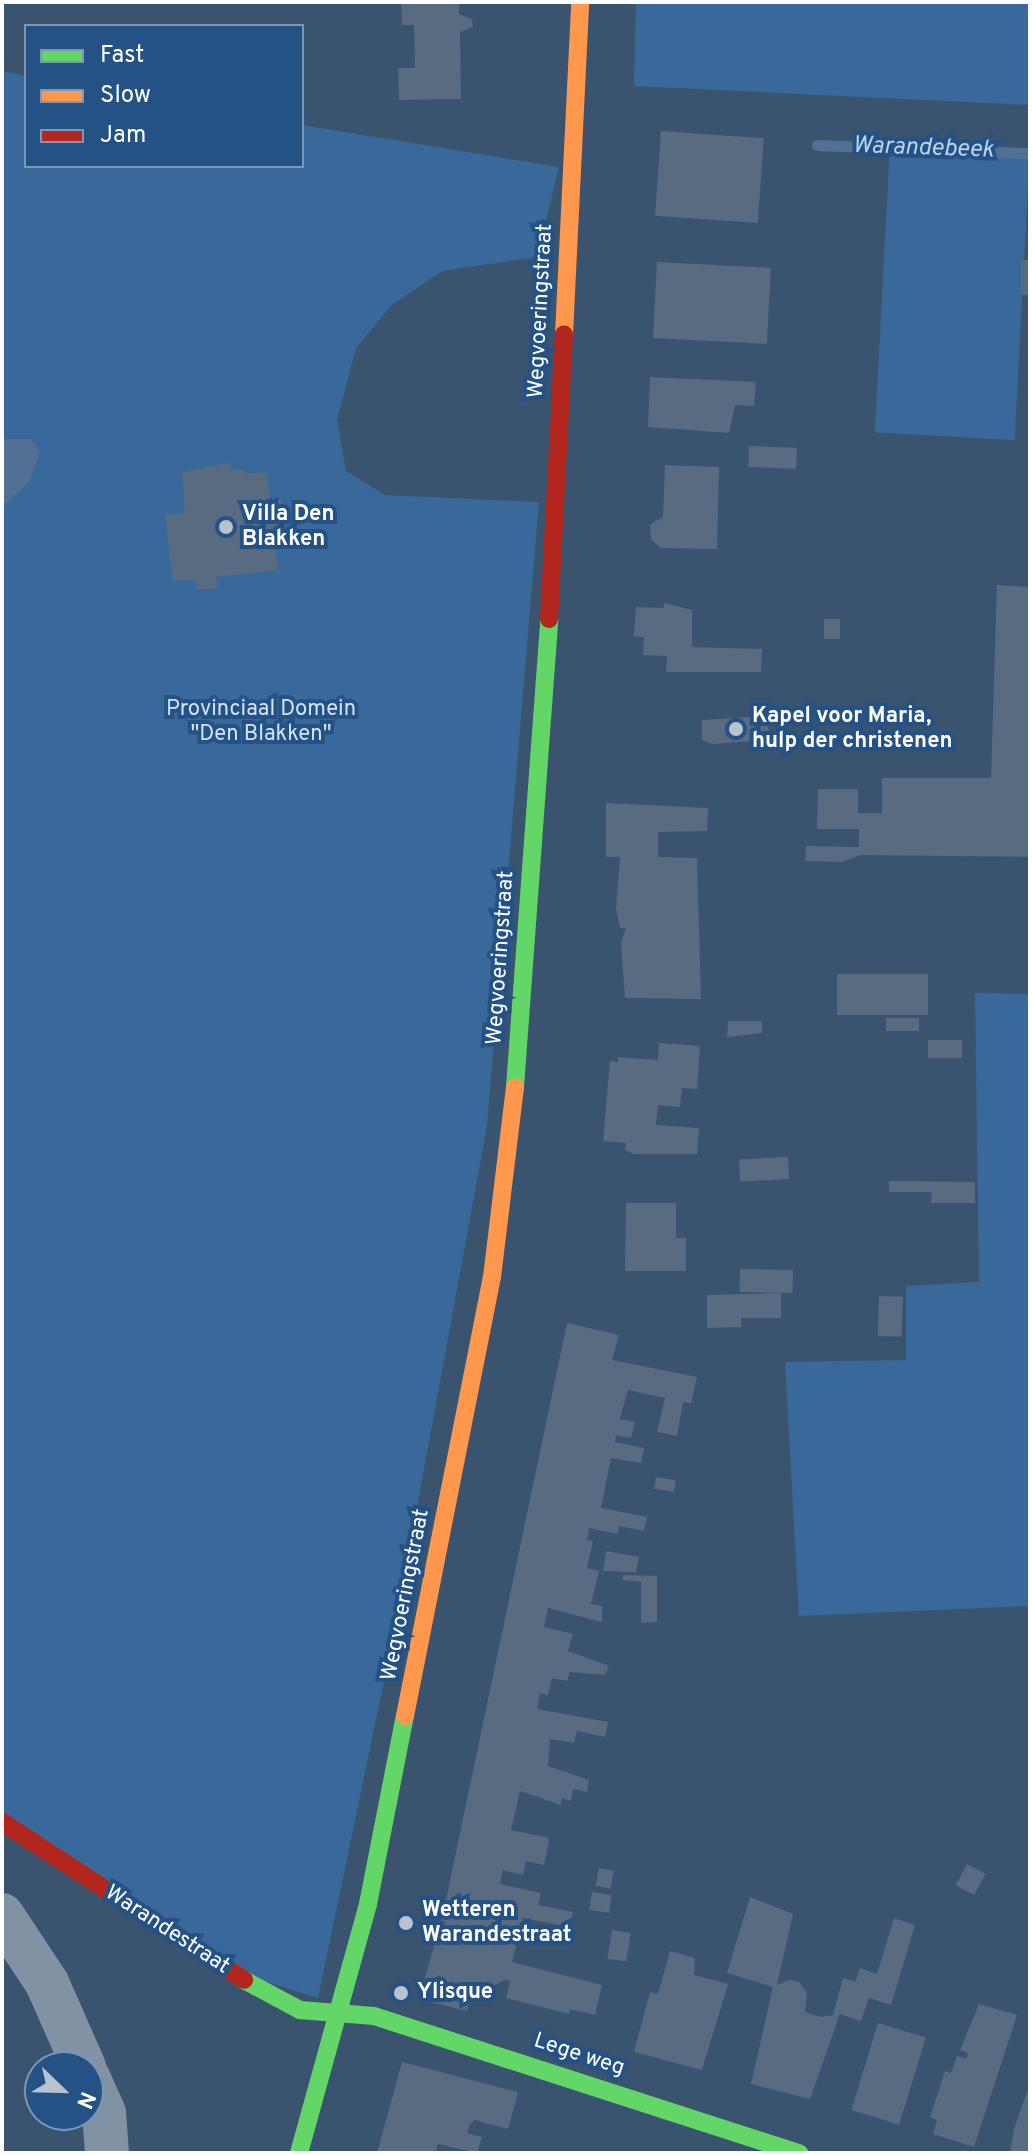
<!DOCTYPE html>
<style>
body{margin:0}
#map{position:relative;width:1032px;height:2155px;overflow:hidden;background:#3a536f;font-family:Overpass,sans-serif}
div>[style]{position:absolute}
[style*='--x']{left:calc(var(--x)*1px);top:calc(var(--y)*1px);width:calc(var(--w)*1px);rotate:calc(var(--a)*1deg)}
.green>*{inset:0;background:#39699a;transform-origin:0 0}
.water>*{inset:0;background:#527093}
.stream>*{height:11px;margin:-5.5px;padding:0 5.5px;transform-origin:5.5px;border-radius:5.5px;background:#527093}
.building>*{inset:0;background:#586b81;transform-origin:0 0}
.street>*{height:44px;margin:-22px;padding:0 22px;transform-origin:22px;border-radius:22px;background:#8192a5}
.fast>*{height:18px;margin:-9px;padding:0 9px;transform-origin:9px;border-radius:9px;background:#63d668}
.slow>*{height:18px;margin:-9px;padding:0 9px;transform-origin:9px;border-radius:9px;background:#ff974d}
.jam>*{height:18px;margin:-9px;padding:0 9px;transform-origin:9px;border-radius:9px;background:#b3261e}
.dots>*{width:22px;height:22px;translate:-50% -50%;box-sizing:border-box;border:4px solid #245285;border-radius:50%}
span{translate:-50% -50%;white-space:nowrap;text-align:center;line-height:1.15;-webkit-text-stroke:8px #245285;paint-order:stroke}
.street-label{font-size:22px;color:#fff}
.poi-label{font-size:22px;color:#fff;font-weight:700}
.left{translate:0 -50%;text-align:left}
.park-label{font-size:22px;color:#d2e4f6}
.water-label{font-size:24px;color:#bad4f0;font-style:italic}
.frame{position:absolute;inset:0;border:4px solid #fff;pointer-events:none}
.legend{position:absolute;left:24px;top:24px;width:280px;height:144px;box-sizing:border-box;background:#245285;border:2px solid #7c97b6;margin:0;padding:10px 14px;list-style:none;font-size:24px;color:#fff}
.legend li{display:flex;align-items:center;gap:16px;height:40px}
.legend b{width:40px;border:2px solid #7c97b6}
.north{position:absolute;left:24px;top:2051px;width:80px;height:80px;box-sizing:border-box;background:#245285;border:2px solid #7c97b6;border-radius:50%;rotate:113deg;font-size:22px;font-weight:700;line-height:32px;text-align:center;color:#fff}
.north::after{content:'';display:block;margin:auto;width:28px;height:36px;background:#bac3cd;clip-path:polygon(50% 0,100% 100%,50% 72%,0 100%)}
</style>
<div id="map">
<div class="green">
<div style="clip-path:polygon(636px 2px,1030px 2px,1030px 105px,634px 86px)"></div>
<div style="clip-path:polygon(2px 71px,26px 76px,26px 166px,302px 166px,302px 125px,559px 167px,537px 257px,442px 271px,392px 305px,356px 348px,337px 420px,346px 471px,385px 495px,539px 502px,487px 1126px,393px 1638px,318px 1998px,247px 1976px,2px 1811px)"></div>
<div style="left:890px;top:143px;width:140px;height:290px;rotate:3deg"></div>
<div style="clip-path:polygon(975px 993px,1030px 994px,1030px 1606px,799px 1616px,785px 1362px,906px 1360px,906px 1286px,979px 1282px)"></div>
</div>
<div class="water">
<div style="clip-path:polygon(2px 439px,31px 439px,40px 452px,29px 482px,2px 507px)"></div>
</div>
<div class="stream">
<div style="--x:817;--y:145;--w:213;--a:2.2"></div>
</div>
<div class="building">
<div style="clip-path:polygon(401px 2px,459px 2px,459px 14px,472px 19px,473px 27px,460px 32px,461px 99px,399px 100px,398px 68px,415px 68px,414px 25px,402px 25px)"></div>
<div style="left:661px;top:131px;width:103px;height:85px;rotate:4deg"></div>
<div style="left:1021px;top:260px;width:9px;height:35px"></div>
<div style="left:657px;top:262px;width:114px;height:76px;rotate:3deg"></div>
<div style="clip-path:polygon(650px 377px,756px 382px,754px 406px,735px 405px,729px 433px,648px 427px)"></div>
<div style="left:749px;top:446px;width:48px;height:21px;rotate:2deg"></div>
<div style="clip-path:polygon(229px 463px,230px 470px,244px 469px,245px 474px,267px 472px,270px 501px,282px 499px,286px 540px,274px 541px,278px 570px,216px 577px,219px 588px,197px 590px,195px 579px,173px 581px,165px 515px,185px 513px,182px 472px)"></div>
<div style="clip-path:polygon(665px 465px,719px 467px,717px 549px,661px 548px,651px 539px,650px 525px,663px 517px)"></div>
<div style="clip-path:polygon(997px 585px,1030px 587px,1030px 857px,860px 855px,842px 862px,805px 861px,806px 846px,859px 847px,859px 829px,817px 829px,818px 789px,858px 789px,858px 813px,882px 813px,882px 778px,991px 778px)"></div>
<div style="clip-path:polygon(664px 603px,692px 610px,692px 647px,762px 649px,761px 672px,666px 672px,667px 656px,643px 655px,644px 637px,634px 636px,636px 607px,664px 608px)"></div>
<div style="left:824px;top:619px;width:16px;height:20px"></div>
<div style="clip-path:polygon(750px 713px,766px 720px,770px 734px,766px 740px,712px 744px,702px 740px,702px 720px,750px 717px)"></div>
<div style="clip-path:polygon(606px 803px,708px 808px,707px 831px,658px 832px,658px 857px,697px 858px,701px 999px,625px 998px,621px 943px,626px 928px,620px 928px,616px 908px,620px 857px,606px 857px)"></div>
<div style="left:837px;top:974px;width:91px;height:41px"></div>
<div style="left:919px;top:1018px;width:13px;height:33px;rotate:90deg"></div>
<div style="clip-path:polygon(728px 1021px,762px 1021px,762px 1033px,727px 1037px)"></div>
<div style="left:928px;top:1040px;width:34px;height:18px"></div>
<div style="clip-path:polygon(659px 1043px,700px 1046px,697px 1089px,682px 1088px,680px 1107px,658px 1105px,656px 1125px,699px 1128px,697px 1154px,635px 1154px,625px 1150px,626px 1143px,603px 1141px,610px 1061px,618px 1062px,618px 1057px,658px 1060px)"></div>
<div style="left:788px;top:1157px;width:22px;height:49px;rotate:87deg"></div>
<div style="clip-path:polygon(889px 1181px,975px 1182px,975px 1203px,931px 1203px,932px 1192px,889px 1192px)"></div>
<div style="clip-path:polygon(626px 1203px,676px 1203px,676px 1238px,686px 1238px,686px 1271px,625px 1271px)"></div>
<div style="left:740px;top:1269px;width:53px;height:23px;rotate:1deg"></div>
<div style="clip-path:polygon(781px 1293px,781px 1318px,741px 1318px,741px 1327px,707px 1328px,707px 1295px)"></div>
<div style="left:879px;top:1296px;width:24px;height:40px;rotate:2deg"></div>
<div style="clip-path:polygon(567px 1323px,619px 1335px,612px 1360px,697px 1377px,691px 1403px,683px 1402px,677px 1436px,657px 1432px,665px 1398px,628px 1390px,620px 1419px,635px 1422px,631px 1438px,616px 1435px,615px 1442px,644px 1448px,641px 1463px,611px 1458px,601px 1508px,647px 1517px,644px 1531px,619px 1526px,618px 1534px,589px 1528px,587px 1540px,593px 1541px,587px 1568px,599px 1571px,591px 1604px,602px 1606px,602px 1622px,548px 1608px,544px 1627px,573px 1634px,568px 1651px,609px 1666px,605px 1675px,570px 1672px,567px 1681px,552px 1678px,548px 1695px,540px 1693px,537px 1709px,608px 1722px,605px 1737px,577px 1731px,574px 1743px,550px 1739px,548px 1766px,589px 1780px,587px 1792px,573px 1789px,571px 1801px,562px 1798px,561px 1805px,520px 1791px,511px 1830px,549px 1838px,547px 1852px,544px 1865px,526px 1861px,523px 1875px,503px 1870px,500px 1884px,541px 1893px,538px 1905px,573px 1912px,569px 1927px,523px 1918px,512px 1962px,602px 1985px,595px 2015px,570px 2009px,569px 2014px,506px 1998px,510px 1981px,504px 1980px,483px 1992px,473px 1989px,467px 2011px,426px 2001px,421px 1992px,443px 1914px)"></div>
<div style="left:656px;top:1477px;width:20px;height:12px;rotate:9deg"></div>
<div style="clip-path:polygon(606px 1551px,639px 1557px,636px 1572px,603px 1571px)"></div>
<div style="clip-path:polygon(623px 1575px,657px 1576px,657px 1622px,641px 1623px,641px 1582px,623px 1580px)"></div>
<div style="left:967px;top:1864px;width:21px;height:24px;rotate:28deg"></div>
<div style="left:599px;top:1868px;width:15px;height:18px;rotate:11deg"></div>
<div style="left:592px;top:1892px;width:20px;height:18px;rotate:9deg"></div>
<div style="clip-path:polygon(750px 1897px,793px 1914px,777px 1985px,789px 1980px,799px 1982px,807px 1993px,805px 2012px,820px 2017px,833px 2015px,843px 1978px,855px 1982px,860px 1968px,877px 1974px,894px 1918px,915px 1925px,891px 2005px,869px 1998px,861px 2021px,840px 2014px,810px 2099px,751px 2084px,773px 1987px,727px 1973px)"></div>
<div style="left:612px;top:1930px;width:19px;height:29px;rotate:9deg"></div>
<div style="clip-path:polygon(670px 1951px,695px 1958px,694px 1975px,728px 1984px,702px 2070px,634px 2052px,650px 1992px,658px 1994px)"></div>
<div style="clip-path:polygon(979px 2004px,1017px 2015px,974px 2147px,933px 2134px,937px 2120px,930px 2117px,945px 2071px,951px 2073px,957px 2056px,967px 2059px,968px 2053px,960px 2050px)"></div>
<div style="left:878px;top:2023px;width:50px;height:91px;rotate:17deg"></div>
<div style="clip-path:polygon(402px 2062px,518px 2092px,508px 2129px,475px 2120px,470px 2124px,467px 2133px,482px 2137px,477px 2153px,438px 2144px,435px 2153px,377px 2153px)"></div>
<div style="clip-path:polygon(1029px 2086px,1030px 2153px,1010px 2153px,1014px 2129px)"></div>
</div>
<div class="street">
<div style="--x:2;--y:1915;--w:82;--a:56.5"></div>
<div style="--x:47;--y:1983;--w:92;--a:66.2"></div>
<div style="--x:88;--y:2077;--w:39;--a:66"></div>
<div style="--x:104;--y:2113;--w:40;--a:85.7"></div>
</div>
<div class="fast">
<div style="--x:515;--y:1087;--w:469;--a:-85.8"></div>
<div style="--x:244;--y:1980;--w:64;--a:28.2"></div>
<div style="--x:300;--y:2010;--w:74;--a:4.6"></div>
<div style="--x:374;--y:2016;--w:447;--a:17.9"></div>
<div style="--x:299;--y:2153;--w:258;--a:-74.5"></div>
<div style="--x:368;--y:1904;--w:192;--a:-78.9"></div>
</div>
<div class="slow">
<div style="--x:564;--y:334;--w:332;--a:-87.2"></div>
<div style="--x:405;--y:1716;--w:448;--a:-78.8"></div>
<div style="--x:492;--y:1277;--w:191;--a:-83.1"></div>
</div>
<div class="jam">
<div style="--x:549;--y:619;--w:285;--a:-87"></div>
<div style="--x:2;--y:1822;--w:289;--a:33.1"></div>
</div>
<div class="dots">
<div style="left:226px;top:527px;background:#bac3cd"></div>
<div style="left:736px;top:729px;background:#bac3cd"></div>
<div style="left:406px;top:1923px;background:#bac3cd"></div>
<div style="left:401px;top:1993px;background:#bac3cd"></div>
</div>
<div class="street-label">
<span style="left:541px;top:311px;rotate:-87deg">Wegvoeringstraat</span>
<span style="left:501px;top:958px;rotate:-86deg">Wegvoeringstraat</span>
<span style="left:406px;top:1595px;rotate:-79deg">Wegvoeringstraat</span>
<span style="left:167px;top:1930px;rotate:33deg">Warandestraat</span>
<span style="left:579px;top:2055px;rotate:18deg">Lege weg</span>
</div>
<div class="poi-label">
<span class="left" style="left:242px;top:527px">Villa Den<br>Blakken</span>
<span class="left" style="left:752px;top:729px">Kapel voor Maria,<br>hulp der christenen</span>
<span class="left" style="left:422px;top:1923px">Wetteren<br>Warandestraat</span>
<span class="left" style="left:417px;top:1993px">Ylisque</span>
</div>
<div class="park-label">
<span style="left:261px;top:722px">Provinciaal Domein<br>"Den Blakken"</span>
</div>
<div class="water-label">
<span style="left:923px;top:149px;rotate:2deg">Warandebeek</span>
</div>
<div class="frame"></div>
<ul class="legend">
<li><b style="height:10px;background:#63d668"></b>Fast</li>
<li><b style="height:10px;background:#ff974d"></b>Slow</li>
<li><b style="height:10px;background:#b3261e"></b>Jam</li>
</ul>
<div class="north">N</div>
</div>
